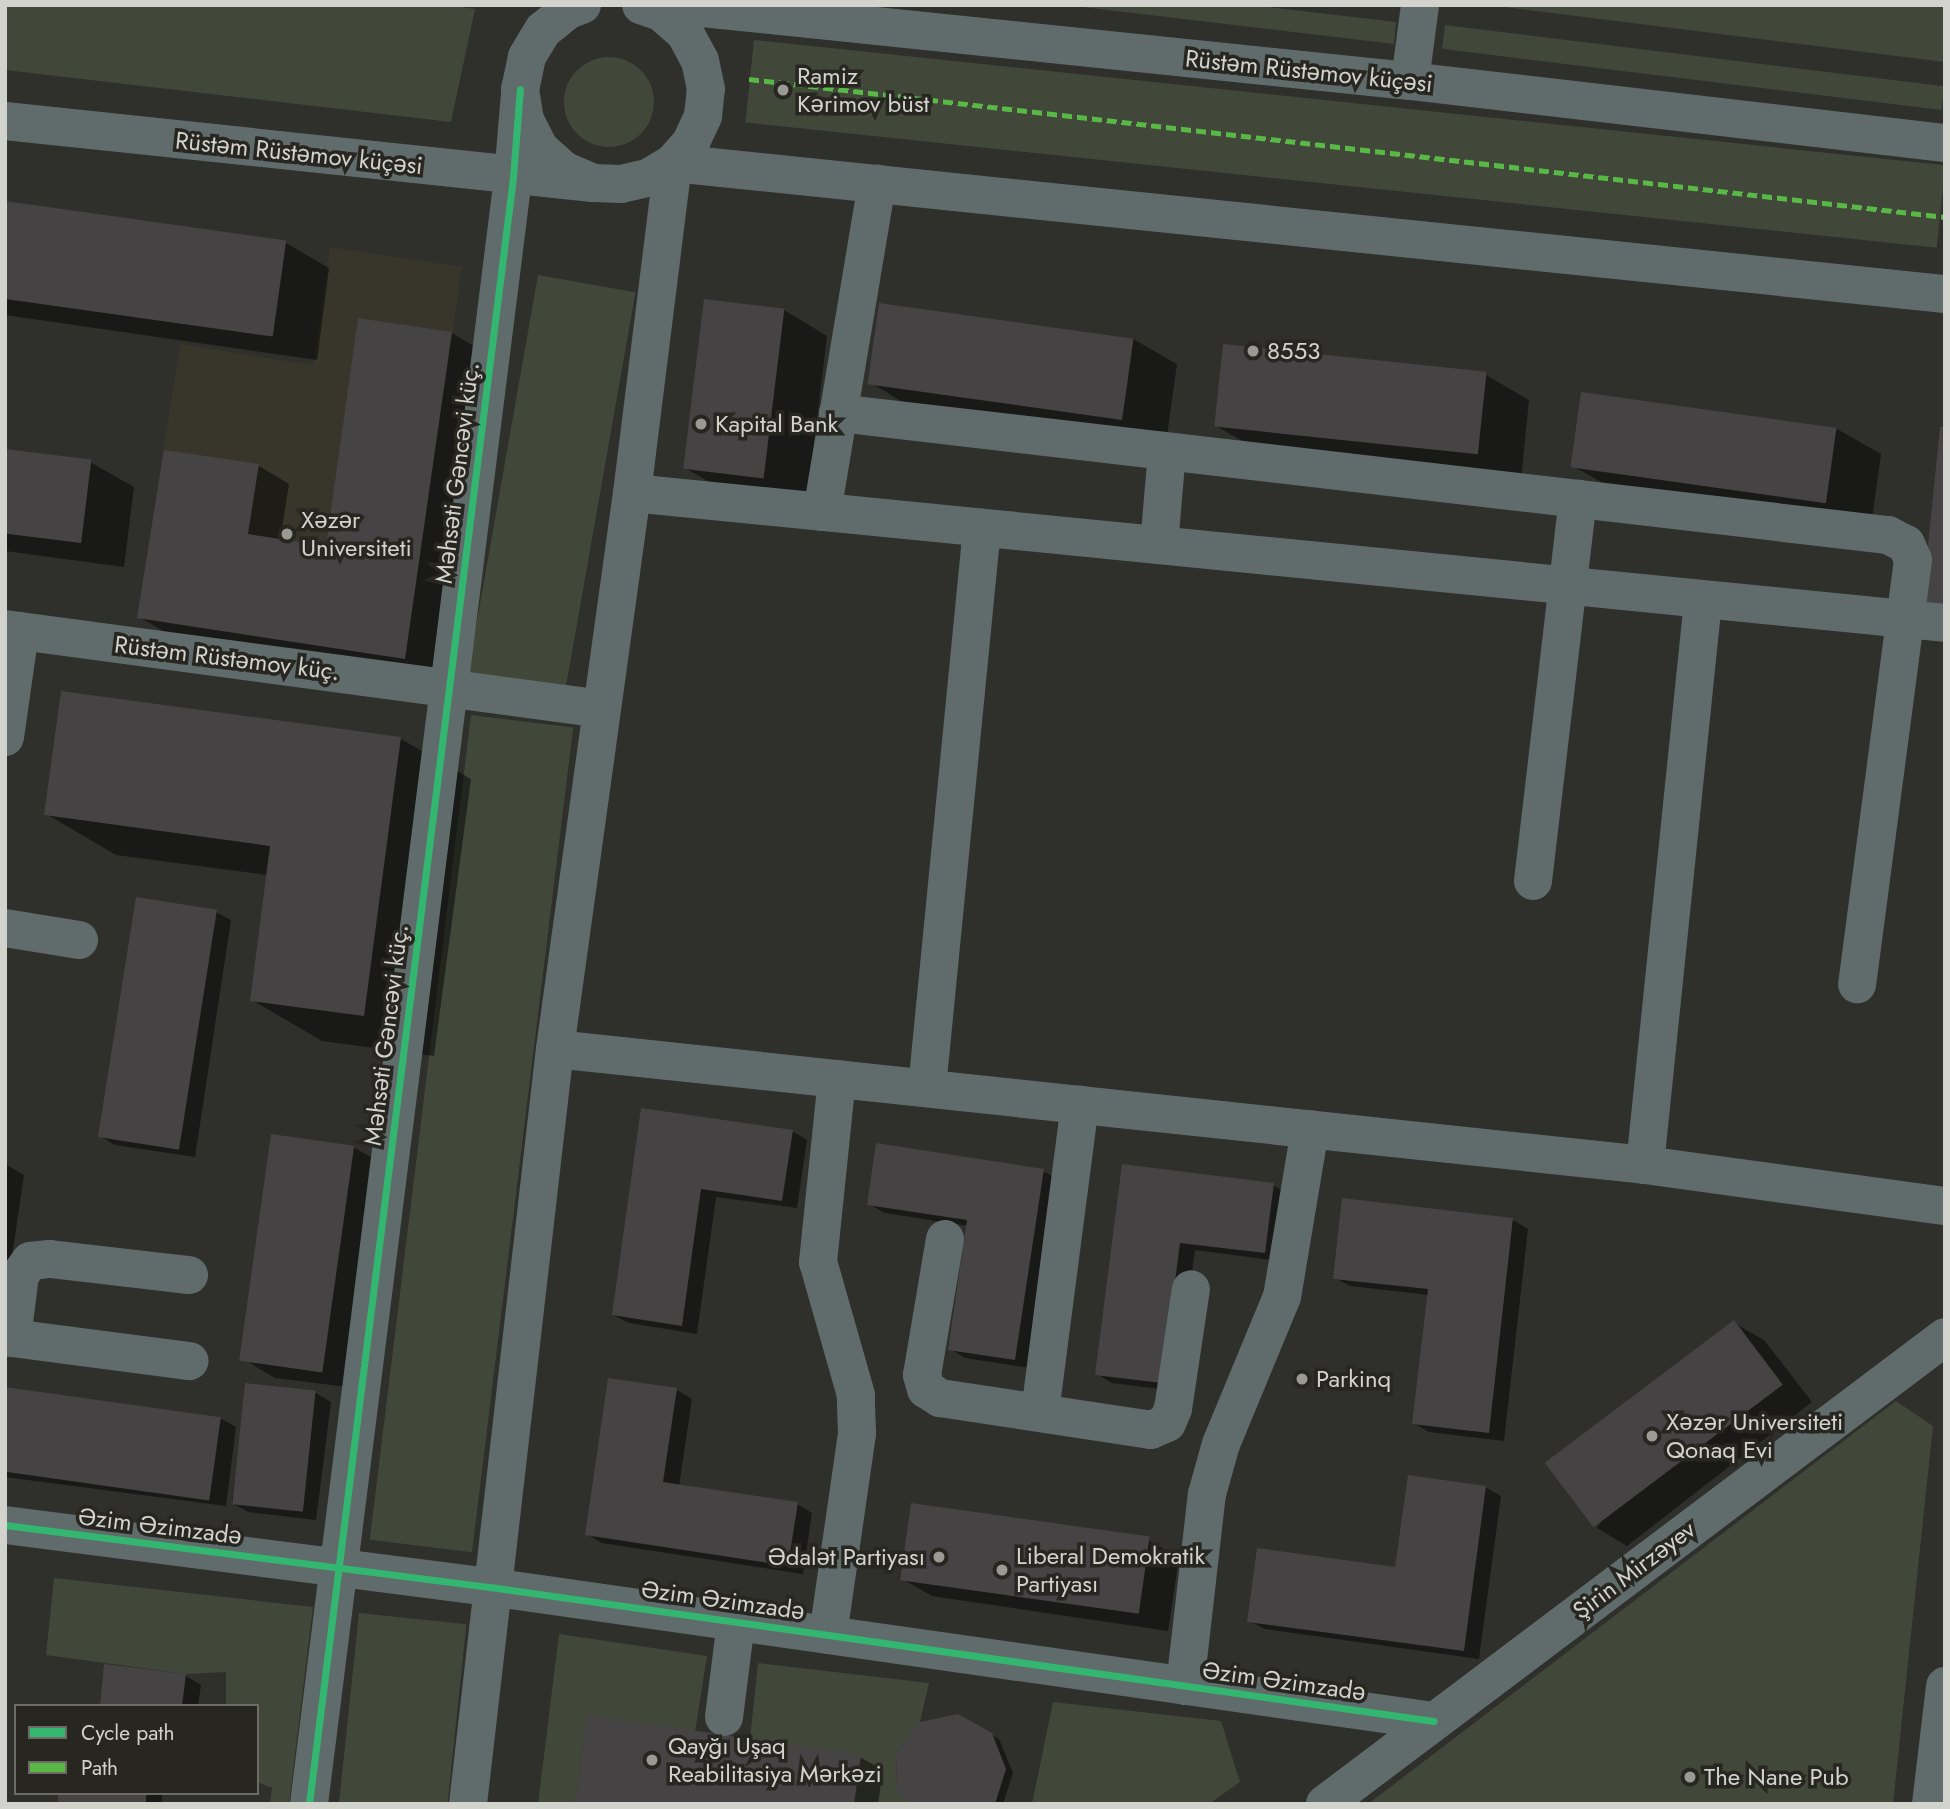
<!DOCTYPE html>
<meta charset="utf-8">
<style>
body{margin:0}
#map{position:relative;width:1950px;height:1809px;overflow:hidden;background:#2f2f2b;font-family:Jost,sans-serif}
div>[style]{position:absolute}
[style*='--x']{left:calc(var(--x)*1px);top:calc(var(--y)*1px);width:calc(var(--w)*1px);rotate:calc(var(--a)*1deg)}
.built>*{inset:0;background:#38362a}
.green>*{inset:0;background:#41483a;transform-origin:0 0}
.round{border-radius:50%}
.shadow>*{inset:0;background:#0007;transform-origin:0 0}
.building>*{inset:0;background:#464345;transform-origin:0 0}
.minor>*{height:38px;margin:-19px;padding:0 19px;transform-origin:19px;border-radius:19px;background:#606c6c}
.major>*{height:38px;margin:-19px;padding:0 19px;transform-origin:19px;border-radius:19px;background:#5f6c6b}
.quiet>*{height:5px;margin-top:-2.5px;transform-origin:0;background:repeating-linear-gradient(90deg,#58b947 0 10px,transparent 0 15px)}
.cycleway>*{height:7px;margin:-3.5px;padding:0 3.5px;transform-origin:3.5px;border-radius:3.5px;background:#33b770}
.dots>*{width:19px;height:19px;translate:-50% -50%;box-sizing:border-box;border:4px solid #272620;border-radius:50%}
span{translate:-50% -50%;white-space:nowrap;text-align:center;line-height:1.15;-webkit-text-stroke:7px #272620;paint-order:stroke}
.street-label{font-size:24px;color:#d3d3ce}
.poi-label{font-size:24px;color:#d3d3ce}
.left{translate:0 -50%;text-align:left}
.right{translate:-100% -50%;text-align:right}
.frame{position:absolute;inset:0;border:7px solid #d3d3ce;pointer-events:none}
.legend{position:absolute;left:14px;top:1704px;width:245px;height:91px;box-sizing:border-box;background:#272620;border:2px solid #6c6b66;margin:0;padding:9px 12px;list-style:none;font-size:21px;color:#d3d3ce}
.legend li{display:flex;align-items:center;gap:14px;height:35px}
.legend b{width:35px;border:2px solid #6c6b66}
</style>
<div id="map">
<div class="built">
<div style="clip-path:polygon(330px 247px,462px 267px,405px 659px,137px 618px,180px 344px,313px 365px)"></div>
</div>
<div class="green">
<div style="clip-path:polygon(5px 5px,447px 5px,475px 9px,451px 122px,5px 70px)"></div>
<div style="clip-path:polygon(1066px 5px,1250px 5px,1396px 22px,1394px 44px)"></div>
<div style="clip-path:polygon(1489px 5px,1945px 5px,1945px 62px)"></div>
<div style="left:1445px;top:25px;width:503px;height:24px;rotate:7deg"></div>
<div style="left:754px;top:40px;width:1198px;height:83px;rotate:6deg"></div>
<div class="round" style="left:564px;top:57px;width:90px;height:90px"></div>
<div style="left:538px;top:275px;width:99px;height:404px;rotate:10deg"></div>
<div style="left:471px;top:715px;width:103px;height:831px;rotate:7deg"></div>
<div style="clip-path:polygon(1896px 1401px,1933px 1426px,1893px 1804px,1368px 1804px)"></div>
<div style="clip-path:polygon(54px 1578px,313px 1607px,289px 1804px,270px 1804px,272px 1788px,257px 1782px,257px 1706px,226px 1706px,226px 1672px,186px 1674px,46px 1655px)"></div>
<div style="left:359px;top:1613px;width:108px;height:192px;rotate:6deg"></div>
<div style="clip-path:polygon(559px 1634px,707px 1656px,695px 1732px,587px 1716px,575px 1804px,538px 1804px)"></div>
<div style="clip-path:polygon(758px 1663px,929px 1683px,920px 1722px,896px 1752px,897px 1790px,909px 1804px,854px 1804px,750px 1739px)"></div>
<div style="clip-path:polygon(1053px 1702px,1221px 1721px,1240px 1782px,1209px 1804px,1032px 1804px)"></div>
</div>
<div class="shadow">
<div style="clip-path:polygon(5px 203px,286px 243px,329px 268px,317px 360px,5px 315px)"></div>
<div style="clip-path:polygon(784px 310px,827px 336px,807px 503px,729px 493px,685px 468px)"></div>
<div style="clip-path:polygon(452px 333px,482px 351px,436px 676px,170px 635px,139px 617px,259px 466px,289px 484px,280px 541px,327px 548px)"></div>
<div style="clip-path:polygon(1133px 339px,1177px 364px,1166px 443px,914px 409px,871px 383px)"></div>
<div style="clip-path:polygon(1486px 375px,1529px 400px,1521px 480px,1260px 451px,1216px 426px)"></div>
<div style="clip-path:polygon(1583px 394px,1837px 429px,1881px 454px,1871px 526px,1617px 491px,1573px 466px)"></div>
<div style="clip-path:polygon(5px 451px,90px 462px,134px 487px,124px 567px,5px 551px)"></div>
<div style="clip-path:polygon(401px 739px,471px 779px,434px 1056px,322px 1041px,252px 1000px,268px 875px,116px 855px,46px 814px)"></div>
<div style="clip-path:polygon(216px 912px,231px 920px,195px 1157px,115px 1145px,100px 1136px)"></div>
<div style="clip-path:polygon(642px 1110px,792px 1131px,807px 1140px,797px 1208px,716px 1197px,697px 1334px,629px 1323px,613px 1315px)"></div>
<div style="clip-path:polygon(353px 1147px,384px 1164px,356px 1388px,275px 1378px,245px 1360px)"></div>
<div style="clip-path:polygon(5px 1164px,24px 1175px,5px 1303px)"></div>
<div style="clip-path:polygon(1124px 1166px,1273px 1185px,1288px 1194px,1280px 1261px,1195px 1250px,1177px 1391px,1112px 1383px,1097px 1374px)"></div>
<div style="clip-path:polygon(1043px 1171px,1059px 1180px,1030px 1368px,965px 1358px,950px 1349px,968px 1226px,885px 1213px,869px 1204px)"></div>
<div style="clip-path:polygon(1513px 1220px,1528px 1229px,1504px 1441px,1429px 1432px,1414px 1423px,1429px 1295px,1350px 1286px,1335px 1278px)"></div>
<div style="clip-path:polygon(1734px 1323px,1764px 1340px,1812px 1402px,1627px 1546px,1597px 1528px)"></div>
<div style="clip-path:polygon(246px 1385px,316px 1393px,331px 1402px,316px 1520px,248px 1512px,232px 1503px)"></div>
<div style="clip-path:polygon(5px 1389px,220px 1418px,236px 1427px,226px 1506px,5px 1477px)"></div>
<div style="clip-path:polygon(677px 1390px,692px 1399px,679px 1486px,797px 1504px,812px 1513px,803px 1574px,602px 1543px,587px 1534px)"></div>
<div style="clip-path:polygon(1485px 1487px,1501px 1496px,1479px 1659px,1265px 1629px,1249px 1621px,1397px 1569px)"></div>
<div style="clip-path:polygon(1148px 1540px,1179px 1558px,1168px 1631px,932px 1596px,902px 1579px)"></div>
<div style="clip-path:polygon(106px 1666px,186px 1676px,201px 1685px,198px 1706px,101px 1706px)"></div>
<div style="clip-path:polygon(958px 1716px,999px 1739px,1013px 1773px,1003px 1804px,911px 1804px)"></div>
<div style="clip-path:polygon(860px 1757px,883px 1770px,878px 1804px,577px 1804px)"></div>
<div style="left:60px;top:1793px;width:102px;height:11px"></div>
</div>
<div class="building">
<div style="left:5px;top:201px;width:284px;height:97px;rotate:8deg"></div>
<div style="left:704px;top:299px;width:81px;height:171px;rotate:7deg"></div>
<div style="left:879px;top:303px;width:257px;height:82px;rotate:8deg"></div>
<div style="clip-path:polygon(358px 318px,452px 332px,405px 659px,137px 618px,164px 450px,259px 464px,248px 534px,326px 546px)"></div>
<div style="left:1223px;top:344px;width:265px;height:83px;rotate:6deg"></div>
<div style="left:1581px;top:392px;width:258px;height:76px;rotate:8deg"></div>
<div style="clip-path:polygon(1940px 427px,1945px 427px,1945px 608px,1922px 605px)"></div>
<div style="left:5px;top:449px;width:87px;height:84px;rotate:7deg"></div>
<div style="clip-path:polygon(61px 691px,401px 737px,364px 1016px,250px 1001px,270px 846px,44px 815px)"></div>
<div style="left:136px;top:897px;width:82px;height:243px;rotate:9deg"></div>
<div style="clip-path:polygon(641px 1108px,793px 1130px,782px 1201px,701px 1189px,682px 1326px,612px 1315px)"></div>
<div style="left:271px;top:1134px;width:84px;height:229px;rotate:8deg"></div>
<div style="clip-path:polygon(876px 1143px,1044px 1169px,1015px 1360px,948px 1350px,967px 1220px,867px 1205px)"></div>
<div style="clip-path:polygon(1122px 1164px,1274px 1183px,1265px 1253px,1180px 1243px,1162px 1383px,1095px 1375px)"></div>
<div style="clip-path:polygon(1342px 1198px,1513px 1218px,1489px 1433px,1412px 1424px,1428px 1289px,1333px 1279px)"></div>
<div style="left:1734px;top:1320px;width:81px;height:237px;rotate:53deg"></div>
<div style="clip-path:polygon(608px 1378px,677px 1388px,663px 1482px,798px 1502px,788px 1566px,585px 1535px)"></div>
<div style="left:245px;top:1383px;width:71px;height:122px;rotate:6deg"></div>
<div style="left:5px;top:1387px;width:218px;height:84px;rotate:8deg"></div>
<div style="clip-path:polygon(1408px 1475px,1486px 1486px,1464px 1651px,1247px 1622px,1257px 1548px,1395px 1567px)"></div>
<div style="left:911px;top:1503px;width:241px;height:78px;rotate:8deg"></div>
<div style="clip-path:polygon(104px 1664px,186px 1674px,182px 1706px,100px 1706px)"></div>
<div style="clip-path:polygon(958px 1714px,992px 1733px,1006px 1769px,995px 1804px,909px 1804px,897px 1791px,896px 1752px,920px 1722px)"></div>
<div style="clip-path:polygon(587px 1715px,861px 1755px,854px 1804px,575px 1804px)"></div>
<div style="left:58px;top:1793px;width:88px;height:11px"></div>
</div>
<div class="minor">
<div style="--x:1410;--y:81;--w:77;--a:-82.5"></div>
<div style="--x:838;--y:413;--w:1057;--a:6.63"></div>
<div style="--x:1888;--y:535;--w:20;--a:27"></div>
<div style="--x:1906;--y:544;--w:17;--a:66"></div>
<div style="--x:1913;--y:560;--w:428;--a:97.5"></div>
<div style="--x:632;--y:493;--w:1319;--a:5.65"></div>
<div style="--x:822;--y:512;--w:333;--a:-80.5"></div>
<div style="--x:1159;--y:545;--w:93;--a:-85.1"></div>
<div style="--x:5;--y:629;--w:602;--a:7.63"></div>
<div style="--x:5;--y:737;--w:107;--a:-81.9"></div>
<div style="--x:1533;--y:881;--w:385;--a:-83.3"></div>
<div style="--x:5;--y:928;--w:75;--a:9.2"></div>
<div style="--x:555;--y:1049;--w:1096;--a:6.07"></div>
<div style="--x:1645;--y:1165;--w:303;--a:7.8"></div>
<div style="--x:927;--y:1088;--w:563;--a:-84.39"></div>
<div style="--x:1645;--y:1165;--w:567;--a:-84.13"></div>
<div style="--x:945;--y:1239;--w:138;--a:99.6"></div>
<div style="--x:922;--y:1375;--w:15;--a:74"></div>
<div style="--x:926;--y:1389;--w:17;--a:33"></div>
<div style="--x:940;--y:1398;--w:213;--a:8.6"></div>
<div style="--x:1151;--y:1430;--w:17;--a:-24"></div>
<div style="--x:1167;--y:1423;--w:15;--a:-67"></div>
<div style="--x:1173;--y:1409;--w:121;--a:-81.5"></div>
<div style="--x:5;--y:1337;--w:7;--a:8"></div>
<div style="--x:12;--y:1338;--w:64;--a:-82.8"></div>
<div style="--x:20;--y:1275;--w:17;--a:-54"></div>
<div style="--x:30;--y:1261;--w:20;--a:-6"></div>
<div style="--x:50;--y:1259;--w:140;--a:6.6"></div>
<div style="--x:12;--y:1338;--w:179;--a:7.4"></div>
<div style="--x:1040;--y:1412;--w:310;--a:-82.6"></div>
<div style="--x:5;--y:1525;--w:489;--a:7.3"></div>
<div style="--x:490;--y:1587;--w:953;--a:8.08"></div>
<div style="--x:828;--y:1635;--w:204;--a:-81.8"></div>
<div style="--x:857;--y:1433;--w:38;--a:-92"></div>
<div style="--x:856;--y:1395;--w:138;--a:-105.9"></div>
<div style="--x:818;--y:1262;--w:184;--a:-84.1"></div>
<div style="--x:1185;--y:1686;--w:193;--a:-83.5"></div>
<div style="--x:1207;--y:1494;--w:52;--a:-74.4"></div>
<div style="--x:1221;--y:1444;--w:159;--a:-67.5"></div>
<div style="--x:1282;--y:1297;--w:170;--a:-80.5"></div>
<div style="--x:724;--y:1717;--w:96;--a:-82.8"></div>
<div style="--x:309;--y:1804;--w:1640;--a:-82.85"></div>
<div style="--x:513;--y:177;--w:84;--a:-85.2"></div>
<div style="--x:468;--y:1804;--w:760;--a:-83.43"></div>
<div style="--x:555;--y:1049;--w:561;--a:-82.12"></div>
<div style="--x:632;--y:493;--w:333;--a:-82.9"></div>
<div style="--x:1325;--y:1804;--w:776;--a:-36.99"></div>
<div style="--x:1931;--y:1804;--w:119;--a:-83.2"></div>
</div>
<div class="major">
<div style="--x:582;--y:5;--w:15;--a:160"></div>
<div style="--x:568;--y:10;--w:32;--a:141"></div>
<div style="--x:543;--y:30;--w:31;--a:121"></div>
<div style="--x:527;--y:57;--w:33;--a:102"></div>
<div style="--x:520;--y:89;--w:31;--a:81"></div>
<div style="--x:525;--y:120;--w:33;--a:63"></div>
<div style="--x:540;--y:149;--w:31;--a:42"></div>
<div style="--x:563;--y:170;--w:33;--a:23"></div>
<div style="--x:593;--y:183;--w:28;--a:2"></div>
<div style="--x:621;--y:184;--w:28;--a:-13"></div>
<div style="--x:648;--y:178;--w:29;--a:-31"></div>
<div style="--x:673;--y:163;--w:28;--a:-49"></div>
<div style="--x:691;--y:142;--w:29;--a:-65"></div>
<div style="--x:703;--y:116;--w:27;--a:-84"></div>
<div style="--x:706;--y:89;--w:29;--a:-102"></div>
<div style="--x:700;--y:61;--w:32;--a:-118"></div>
<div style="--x:685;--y:33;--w:32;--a:-139"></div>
<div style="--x:661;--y:12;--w:21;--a:-161"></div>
<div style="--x:673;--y:5;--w:741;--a:5.89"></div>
<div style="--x:1410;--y:81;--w:539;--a:6.61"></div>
<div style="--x:5;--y:121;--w:591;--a:6.02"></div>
<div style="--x:673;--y:163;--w:1279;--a:5.88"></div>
</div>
<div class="quiet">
<div style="--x:749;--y:79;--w:1204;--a:6.58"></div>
</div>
<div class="cycleway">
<div style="--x:5;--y:1525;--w:489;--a:7.3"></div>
<div style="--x:490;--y:1587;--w:953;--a:8.08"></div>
<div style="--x:309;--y:1804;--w:1640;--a:-82.85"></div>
<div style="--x:513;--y:177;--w:88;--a:-85.5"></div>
</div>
<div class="dots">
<div style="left:783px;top:90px;background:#9a9a95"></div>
<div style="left:1253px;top:351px;background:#9a9a95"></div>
<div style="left:701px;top:424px;background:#9a9a95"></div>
<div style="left:287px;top:534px;background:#9a9a95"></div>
<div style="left:1302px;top:1379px;background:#9a9a95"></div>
<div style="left:1652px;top:1436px;background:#9a9a95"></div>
<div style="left:939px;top:1557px;background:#9a9a95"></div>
<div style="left:1002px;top:1570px;background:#9a9a95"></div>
<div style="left:652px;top:1760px;background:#9a9a95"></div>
<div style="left:1690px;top:1777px;background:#9a9a95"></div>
</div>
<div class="street-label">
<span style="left:1309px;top:71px;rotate:6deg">Rüstəm Rüstəmov küçəsi</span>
<span style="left:299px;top:153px;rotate:6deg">Rüstəm Rüstəmov küçəsi</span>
<span style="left:457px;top:473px;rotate:-83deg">Məhsəti Gəncəvi küç.</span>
<span style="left:227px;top:658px;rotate:7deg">Rüstəm Rüstəmov küç.</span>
<span style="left:386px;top:1035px;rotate:-83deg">Məhsəti Gəncəvi küç.</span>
<span style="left:160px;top:1526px;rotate:7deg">Əzim Əzimzadə</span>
<span style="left:1634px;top:1570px;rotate:-37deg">Şirin Mirzəyev</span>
<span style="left:723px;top:1600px;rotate:8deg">Əzim Əzimzadə</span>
<span style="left:1284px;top:1681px;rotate:8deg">Əzim Əzimzadə</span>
</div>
<div class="poi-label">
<span class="left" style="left:797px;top:90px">Ramiz<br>Kərimov büst</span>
<span class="left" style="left:1267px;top:351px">8553</span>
<span class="left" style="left:715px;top:424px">Kapital Bank</span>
<span class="left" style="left:301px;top:534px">Xəzər<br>Universiteti</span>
<span class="left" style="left:1316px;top:1379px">Parkinq</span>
<span class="left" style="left:1666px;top:1436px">Xəzər Universiteti<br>Qonaq Evi</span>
<span class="left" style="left:1016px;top:1570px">Liberal Demokratik<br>Partiyası</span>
<span class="right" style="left:925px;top:1557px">Ədalət Partiyası</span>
<span class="left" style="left:668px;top:1760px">Qayğı Uşaq<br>Reabilitasiya Mərkəzi</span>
<span class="left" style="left:1704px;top:1777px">The Nane Pub</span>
</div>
<div class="frame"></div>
<ul class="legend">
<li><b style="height:9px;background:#33b770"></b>Cycle path</li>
<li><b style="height:9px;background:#58b947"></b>Path</li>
</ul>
</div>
